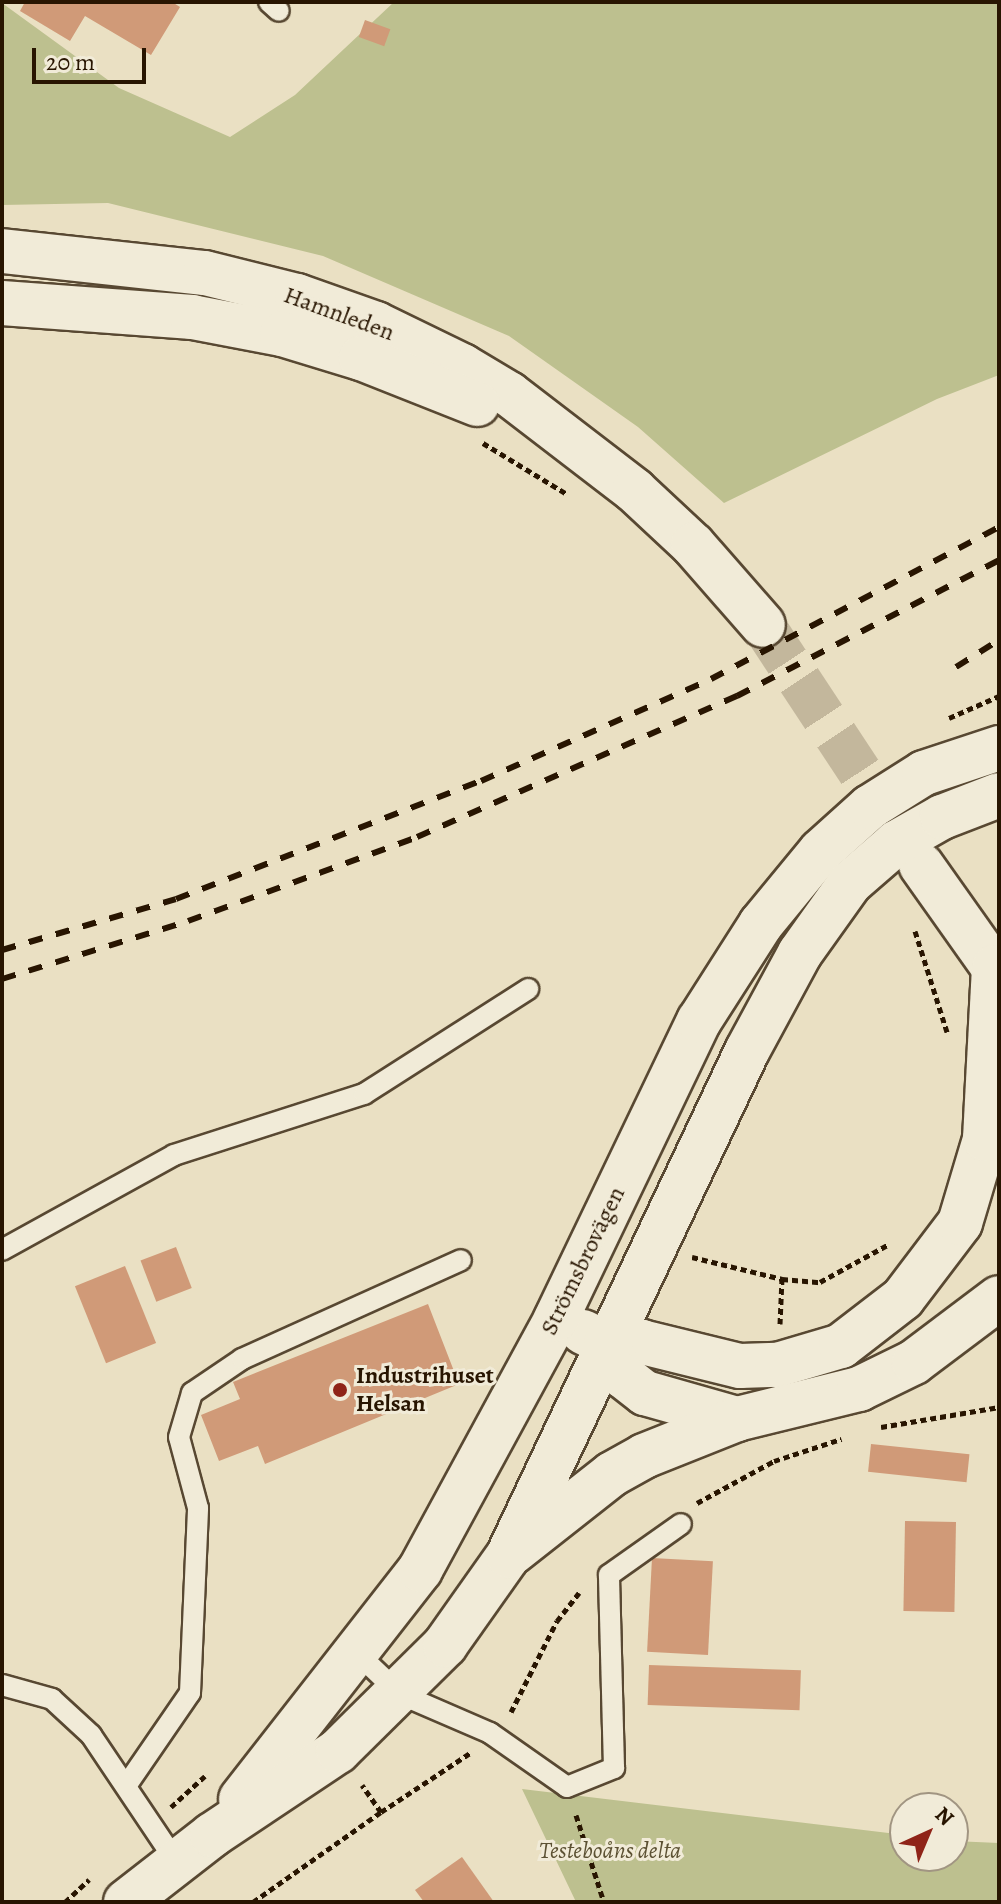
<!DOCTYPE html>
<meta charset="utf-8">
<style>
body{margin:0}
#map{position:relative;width:1001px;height:1904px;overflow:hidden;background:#eae0c3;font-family:Alegreya,serif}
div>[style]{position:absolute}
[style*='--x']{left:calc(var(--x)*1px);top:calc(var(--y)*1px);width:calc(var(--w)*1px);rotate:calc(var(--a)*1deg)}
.green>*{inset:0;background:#bdc08f}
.building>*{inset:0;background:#d09a78;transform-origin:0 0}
.secondary-tunnel>*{height:44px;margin-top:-22px;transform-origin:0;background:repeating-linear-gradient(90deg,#c3b79c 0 44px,transparent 0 66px)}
.path>*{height:5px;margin-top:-2.5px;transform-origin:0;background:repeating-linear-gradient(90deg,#281501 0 6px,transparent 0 10px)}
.roads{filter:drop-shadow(2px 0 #584832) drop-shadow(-2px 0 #584832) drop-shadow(0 2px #584832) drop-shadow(0 -2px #584832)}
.service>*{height:20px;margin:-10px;padding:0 10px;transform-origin:10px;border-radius:10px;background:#f1ebd8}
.secondary>*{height:44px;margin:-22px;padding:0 22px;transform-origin:22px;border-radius:22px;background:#f1ebd8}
.rail>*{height:6px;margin-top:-3px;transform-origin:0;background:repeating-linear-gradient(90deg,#281501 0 14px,transparent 0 28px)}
.dots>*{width:22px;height:22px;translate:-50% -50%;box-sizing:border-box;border:4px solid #f1ebd8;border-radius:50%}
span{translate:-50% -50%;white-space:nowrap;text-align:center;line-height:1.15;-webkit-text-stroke:6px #f1ebd8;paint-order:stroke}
.street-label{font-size:24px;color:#281501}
.poi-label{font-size:24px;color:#281501;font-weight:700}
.left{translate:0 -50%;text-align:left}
.park-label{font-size:24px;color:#5c5133;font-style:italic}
.frame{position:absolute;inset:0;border:4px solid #281501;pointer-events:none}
.north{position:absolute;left:889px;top:1792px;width:80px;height:80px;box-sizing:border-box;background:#f1ebd8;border:2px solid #a19582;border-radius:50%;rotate:44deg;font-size:22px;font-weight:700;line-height:32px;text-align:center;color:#281501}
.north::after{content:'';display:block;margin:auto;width:28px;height:36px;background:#8f2418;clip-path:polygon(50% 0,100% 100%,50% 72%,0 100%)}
.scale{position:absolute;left:32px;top:48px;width:114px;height:36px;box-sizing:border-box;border:4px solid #281501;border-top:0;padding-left:10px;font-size:24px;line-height:28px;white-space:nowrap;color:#281501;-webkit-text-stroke:6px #f1ebd8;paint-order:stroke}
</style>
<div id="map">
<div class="green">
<div style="clip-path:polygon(394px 2px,999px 2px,999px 375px,937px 399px,724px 503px,638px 427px,509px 336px,323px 256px,108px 203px,2px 205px,2px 3px,119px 88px,230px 137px,295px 95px)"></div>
<div style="clip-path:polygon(522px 1789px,905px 1835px,905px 1856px,953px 1856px,953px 1841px,999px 1843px,999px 1902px,576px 1902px)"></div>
</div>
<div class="building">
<div style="clip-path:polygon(25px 2px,172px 2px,180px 7px,151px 55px,85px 16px,70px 41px,20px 11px)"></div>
<div style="left:365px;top:20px;width:27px;height:18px;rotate:20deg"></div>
<div style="left:176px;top:1247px;width:44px;height:38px;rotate:69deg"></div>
<div style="left:125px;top:1266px;width:83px;height:54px;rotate:68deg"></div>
<div style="clip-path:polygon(428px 1304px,459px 1384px,265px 1464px,258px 1446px,219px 1461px,201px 1415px,240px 1399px,233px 1382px)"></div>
<div style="left:871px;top:1444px;width:99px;height:28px;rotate:6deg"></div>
<div style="left:905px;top:1521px;width:51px;height:90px;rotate:1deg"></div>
<div style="left:652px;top:1558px;width:61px;height:94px;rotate:3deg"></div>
<div style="left:649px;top:1665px;width:152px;height:40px;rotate:2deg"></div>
<div style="clip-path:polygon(462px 1857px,494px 1902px,424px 1902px,415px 1890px)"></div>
</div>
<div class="secondary-tunnel">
<div style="--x:763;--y:625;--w:249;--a:56.6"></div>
</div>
<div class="path">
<div style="--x:483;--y:443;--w:98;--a:31.3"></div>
<div style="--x:949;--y:718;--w:55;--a:-23.7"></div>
<div style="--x:915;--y:931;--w:106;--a:72.4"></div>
<div style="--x:692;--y:1257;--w:93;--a:13.7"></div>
<div style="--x:782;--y:1279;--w:38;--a:5"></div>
<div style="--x:820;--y:1282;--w:79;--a:-28.8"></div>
<div style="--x:780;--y:1324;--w:45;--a:-87.5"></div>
<div style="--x:881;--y:1427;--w:120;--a:-9.6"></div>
<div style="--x:697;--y:1503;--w:88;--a:-28.6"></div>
<div style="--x:774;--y:1461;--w:71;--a:-18.2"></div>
<div style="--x:511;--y:1712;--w:102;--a:-63.2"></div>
<div style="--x:557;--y:1621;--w:36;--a:-52"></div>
<div style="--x:171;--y:1807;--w:46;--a:-42.4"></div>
<div style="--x:381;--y:1812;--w:107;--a:-33.5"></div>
<div style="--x:576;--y:1815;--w:91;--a:72.2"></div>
<div style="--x:65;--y:1902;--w:33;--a:-43"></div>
<div style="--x:253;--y:1902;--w:156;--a:-35.1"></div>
<div style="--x:381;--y:1812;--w:33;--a:-125"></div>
</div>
<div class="roads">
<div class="service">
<div style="--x:269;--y:2;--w:13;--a:42"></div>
<div style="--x:2;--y:1250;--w:196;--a:-28.9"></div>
<div style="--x:174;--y:1155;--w:200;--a:-17.8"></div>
<div style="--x:364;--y:1094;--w:195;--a:-32.6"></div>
<div style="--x:357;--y:1653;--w:59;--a:43.6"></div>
<div style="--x:400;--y:1694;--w:98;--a:23.4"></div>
<div style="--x:490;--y:1733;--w:94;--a:35"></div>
<div style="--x:567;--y:1787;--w:51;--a:-22"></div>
<div style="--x:614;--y:1768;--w:193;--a:-91.5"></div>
<div style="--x:609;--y:1575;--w:88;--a:-35.3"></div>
<div style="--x:2;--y:1685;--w:52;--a:15.6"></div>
<div style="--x:52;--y:1699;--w:53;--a:42.7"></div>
<div style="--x:91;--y:1735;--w:154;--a:56.1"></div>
<div style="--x:126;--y:1786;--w:113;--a:-55.5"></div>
<div style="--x:190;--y:1693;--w:185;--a:-87.5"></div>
<div style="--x:198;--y:1508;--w:73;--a:-105"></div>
<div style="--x:179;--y:1437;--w:46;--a:-73.5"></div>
<div style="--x:192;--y:1393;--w:60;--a:-34.2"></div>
<div style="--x:242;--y:1359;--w:240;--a:-24.3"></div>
</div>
<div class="secondary">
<div style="--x:2;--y:251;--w:204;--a:6.2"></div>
<div style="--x:205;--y:273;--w:95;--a:14"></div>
<div style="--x:297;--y:296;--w:84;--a:19.5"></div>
<div style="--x:376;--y:324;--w:96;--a:26"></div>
<div style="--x:462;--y:366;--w:55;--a:30.8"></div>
<div style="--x:509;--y:394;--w:158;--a:37.5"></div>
<div style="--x:634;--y:490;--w:81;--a:43"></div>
<div style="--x:693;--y:545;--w:106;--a:48.8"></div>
<div style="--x:2;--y:303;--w:191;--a:4.2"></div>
<div style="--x:192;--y:317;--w:92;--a:10.7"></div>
<div style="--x:282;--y:334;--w:83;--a:16.9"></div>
<div style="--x:361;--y:358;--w:125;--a:21.6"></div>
<div style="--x:921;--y:865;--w:135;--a:54.7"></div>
<div style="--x:583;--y:1332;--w:25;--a:26"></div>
<div style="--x:606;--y:1343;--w:36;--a:-2"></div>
<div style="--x:642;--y:1342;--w:101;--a:13.8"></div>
<div style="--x:740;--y:1366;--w:37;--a:-2"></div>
<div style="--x:777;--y:1365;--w:67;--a:-16.5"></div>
<div style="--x:841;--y:1346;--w:78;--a:-37.7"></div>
<div style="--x:903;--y:1298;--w:94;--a:-52.8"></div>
<div style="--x:960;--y:1223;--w:88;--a:-73.4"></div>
<div style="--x:985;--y:1139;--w:172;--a:-87"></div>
<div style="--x:606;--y:1343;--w:37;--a:63"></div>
<div style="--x:623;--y:1376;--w:28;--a:38"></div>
<div style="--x:645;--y:1393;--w:96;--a:15.8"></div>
<div style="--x:513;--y:1552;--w:126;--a:-38.2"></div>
<div style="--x:612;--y:1474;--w:37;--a:-29"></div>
<div style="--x:644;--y:1456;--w:100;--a:-21.7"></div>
<div style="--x:737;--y:1419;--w:126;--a:-13.8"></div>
<div style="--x:859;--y:1389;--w:61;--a:-26.1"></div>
<div style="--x:914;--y:1362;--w:106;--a:-37"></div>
<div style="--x:241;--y:1799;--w:291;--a:-52"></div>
<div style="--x:420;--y:1570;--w:285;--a:-61.5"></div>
<div style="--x:556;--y:1319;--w:331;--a:-64.4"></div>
<div style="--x:699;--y:1021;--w:115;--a:-57.4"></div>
<div style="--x:761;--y:924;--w:94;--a:-50.6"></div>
<div style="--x:821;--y:851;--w:66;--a:-41.9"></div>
<div style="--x:870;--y:807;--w:64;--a:-32.2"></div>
<div style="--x:924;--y:773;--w:79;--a:-18.4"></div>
<div style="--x:126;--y:1902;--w:109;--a:-37.9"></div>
<div style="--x:212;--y:1835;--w:151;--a:-33.7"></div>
<div style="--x:338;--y:1751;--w:151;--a:-44.7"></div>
<div style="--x:445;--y:1645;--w:109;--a:-54.7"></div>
<div style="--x:508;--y:1556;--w:559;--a:-64.67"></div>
<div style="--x:747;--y:1051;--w:111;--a:-61.6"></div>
<div style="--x:800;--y:953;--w:86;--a:-54.5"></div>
<div style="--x:850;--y:883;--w:61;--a:-41"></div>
<div style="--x:896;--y:843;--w:53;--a:-29.5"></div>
<div style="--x:942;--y:817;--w:61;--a:-21.1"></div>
</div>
</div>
<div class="rail">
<div style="--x:956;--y:667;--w:51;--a:-32.1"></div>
<div style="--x:2;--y:950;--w:181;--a:-16.3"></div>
<div style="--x:176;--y:899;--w:327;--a:-21.2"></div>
<div style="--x:481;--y:781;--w:252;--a:-23.9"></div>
<div style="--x:711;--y:679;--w:326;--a:-27.8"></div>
<div style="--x:2;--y:979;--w:195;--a:-17.3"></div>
<div style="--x:188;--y:921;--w:244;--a:-20.1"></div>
<div style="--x:417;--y:837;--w:350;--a:-23.8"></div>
<div style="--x:737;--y:696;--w:295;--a:-27.4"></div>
</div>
<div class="dots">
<div style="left:340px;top:1390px;background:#8f2418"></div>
</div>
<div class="street-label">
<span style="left:339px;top:314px;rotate:20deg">Hamnleden</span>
<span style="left:583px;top:1261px;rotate:-64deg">Strömsbrovägen</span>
</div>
<div class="poi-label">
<span class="left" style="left:356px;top:1390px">Industrihuset<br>Helsan</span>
</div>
<div class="park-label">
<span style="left:610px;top:1851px">Testeboåns delta</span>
</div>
<div class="frame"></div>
<div class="north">N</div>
<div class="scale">20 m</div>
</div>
